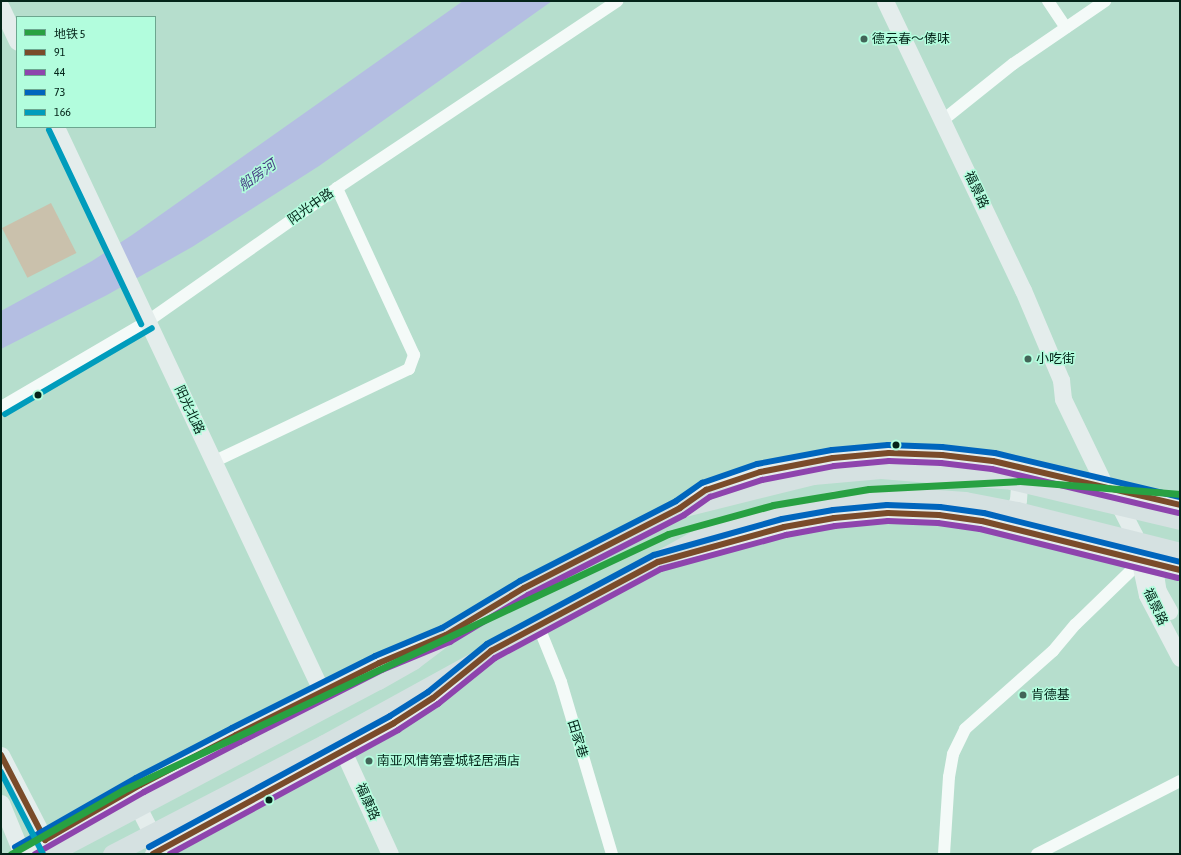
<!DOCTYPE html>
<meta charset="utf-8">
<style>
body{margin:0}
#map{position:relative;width:1181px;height:855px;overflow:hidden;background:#b6decd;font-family:"Asap Condensed","Noto Sans SC",sans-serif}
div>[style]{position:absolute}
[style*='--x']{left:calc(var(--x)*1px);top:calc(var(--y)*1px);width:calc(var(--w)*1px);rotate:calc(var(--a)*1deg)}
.green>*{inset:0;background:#cac1ac;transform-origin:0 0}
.water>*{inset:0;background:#b4bee2}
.street>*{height:12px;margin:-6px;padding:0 6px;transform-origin:6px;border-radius:6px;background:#f4faf8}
.secondary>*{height:17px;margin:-8.5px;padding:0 8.5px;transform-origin:8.5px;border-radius:8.5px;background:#e4edec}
.primary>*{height:19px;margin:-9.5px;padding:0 9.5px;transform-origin:9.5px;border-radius:9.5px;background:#d5e1e1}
.bus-1>*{height:6px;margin:-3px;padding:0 3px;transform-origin:3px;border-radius:3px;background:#7a4b2a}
.bus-2>*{height:6px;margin:-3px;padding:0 3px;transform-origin:3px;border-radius:3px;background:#8e44ad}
.bus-3>*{height:6px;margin:-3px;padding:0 3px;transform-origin:3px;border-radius:3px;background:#0065bd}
.bus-4>*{height:6px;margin:-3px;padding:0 3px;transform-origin:3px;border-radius:3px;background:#009cbc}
.metro-1>*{height:7px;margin:-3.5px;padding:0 3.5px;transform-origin:3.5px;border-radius:3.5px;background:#28a142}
.dots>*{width:11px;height:11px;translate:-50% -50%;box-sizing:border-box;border:2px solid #b2fddd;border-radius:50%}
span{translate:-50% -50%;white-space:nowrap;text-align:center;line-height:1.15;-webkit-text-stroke:3px #b2fddd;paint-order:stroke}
.poi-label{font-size:13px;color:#042419}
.left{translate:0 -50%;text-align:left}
.street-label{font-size:13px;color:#042419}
.water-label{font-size:14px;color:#494086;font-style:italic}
.frame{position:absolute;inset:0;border:2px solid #042419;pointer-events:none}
.legend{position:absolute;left:16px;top:16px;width:140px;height:112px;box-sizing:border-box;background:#b2fddd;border:1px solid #6ca68f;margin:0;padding:5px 7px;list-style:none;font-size:12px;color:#042419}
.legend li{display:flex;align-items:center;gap:8px;height:20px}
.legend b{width:20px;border:1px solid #6ca68f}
</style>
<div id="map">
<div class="green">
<div style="left:51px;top:203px;width:56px;height:55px;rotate:63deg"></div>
</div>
<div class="water">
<div style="clip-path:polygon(463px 1px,552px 1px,319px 166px,192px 247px,107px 295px,1px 349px,1px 311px,92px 261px,132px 235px)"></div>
</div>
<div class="street">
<div style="--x:1048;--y:1;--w:32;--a:56"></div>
<div style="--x:943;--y:120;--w:90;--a:-38.7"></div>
<div style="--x:1013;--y:64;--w:112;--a:-34.4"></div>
<div style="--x:1;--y:407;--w:170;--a:-30.3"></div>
<div style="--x:148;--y:321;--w:231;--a:-35.1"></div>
<div style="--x:337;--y:188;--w:337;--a:-33.7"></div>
<div style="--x:213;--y:462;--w:217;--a:-25.4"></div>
<div style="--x:409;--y:369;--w:15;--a:-70"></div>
<div style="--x:414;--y:355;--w:184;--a:-114.8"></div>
<div style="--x:538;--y:625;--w:61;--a:68"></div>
<div style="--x:561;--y:682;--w:179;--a:73.5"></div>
<div style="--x:944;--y:854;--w:77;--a:-86.3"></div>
<div style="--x:949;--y:777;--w:23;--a:-80"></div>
<div style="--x:953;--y:754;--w:28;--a:-64"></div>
<div style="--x:965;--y:729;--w:118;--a:-41.6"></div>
<div style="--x:1053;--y:651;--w:35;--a:-50"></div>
<div style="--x:1076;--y:624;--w:91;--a:-44.1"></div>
<div style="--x:1037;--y:854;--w:161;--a:-27"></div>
</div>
<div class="secondary">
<div style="--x:885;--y:1;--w:320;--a:64.5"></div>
<div style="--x:1023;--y:290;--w:98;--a:67.1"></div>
<div style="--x:1061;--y:380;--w:19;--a:84"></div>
<div style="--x:1063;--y:399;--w:101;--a:64.2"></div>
<div style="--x:1107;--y:490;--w:17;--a:50"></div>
<div style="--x:1118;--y:503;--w:36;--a:63"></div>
<div style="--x:1134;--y:535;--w:61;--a:77.8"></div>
<div style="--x:1147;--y:595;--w:71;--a:62.4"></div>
<div style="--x:1;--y:7;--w:38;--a:65"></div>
<div style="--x:56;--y:127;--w:624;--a:64.79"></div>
<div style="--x:684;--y:505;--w:27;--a:-34"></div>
<div style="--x:706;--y:490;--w:57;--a:-18.4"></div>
<div style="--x:760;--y:472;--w:74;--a:-10.9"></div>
<div style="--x:833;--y:458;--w:62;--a:-4.6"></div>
<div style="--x:895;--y:453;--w:98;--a:4.7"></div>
<div style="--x:993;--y:461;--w:192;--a:13.2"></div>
<div style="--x:1003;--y:520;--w:11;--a:-38"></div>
<div style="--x:1012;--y:513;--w:14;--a:-65"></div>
<div style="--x:1018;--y:500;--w:13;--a:-86"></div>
<div style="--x:1019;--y:487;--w:17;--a:-114"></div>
<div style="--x:1152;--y:555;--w:36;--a:81"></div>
<div style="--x:1158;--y:591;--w:23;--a:61"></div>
<div style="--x:666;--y:560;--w:123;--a:-15.6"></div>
<div style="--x:784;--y:527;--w:51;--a:-10.2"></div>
<div style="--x:834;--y:518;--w:54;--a:-5.3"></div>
<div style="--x:888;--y:513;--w:51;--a:2.2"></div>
<div style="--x:939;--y:515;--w:43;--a:7.9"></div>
<div style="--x:982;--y:521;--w:204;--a:13.9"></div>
<div style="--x:343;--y:751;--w:113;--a:65.5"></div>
<div style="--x:1;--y:755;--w:107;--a:62.7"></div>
<div style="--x:132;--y:795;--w:57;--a:63"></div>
<div style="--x:1;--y:803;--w:55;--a:67.6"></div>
<div style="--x:19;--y:854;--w:139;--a:-29.7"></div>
<div style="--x:140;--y:785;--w:108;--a:-27.5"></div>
<div style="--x:236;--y:735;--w:160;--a:-26.7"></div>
<div style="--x:379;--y:663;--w:59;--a:-23.1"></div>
<div style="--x:153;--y:854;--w:274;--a:-28.5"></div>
<div style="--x:394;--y:723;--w:46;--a:-32.7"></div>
<div style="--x:433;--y:698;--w:38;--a:-39"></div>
</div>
<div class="primary">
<div style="--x:49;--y:854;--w:372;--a:-27.9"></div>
<div style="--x:378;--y:680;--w:40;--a:-29.7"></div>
<div style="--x:413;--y:660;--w:41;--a:-37.1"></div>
<div style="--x:446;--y:635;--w:91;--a:-31.1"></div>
<div style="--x:524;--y:588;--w:175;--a:-27.1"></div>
<div style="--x:680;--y:508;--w:137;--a:-13.9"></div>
<div style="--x:813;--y:475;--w:68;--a:-5"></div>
<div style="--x:881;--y:469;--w:130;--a:4.8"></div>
<div style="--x:1011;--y:480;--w:174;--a:13.3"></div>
<div style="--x:112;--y:854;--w:239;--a:-27.4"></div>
<div style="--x:324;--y:744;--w:429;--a:-28.8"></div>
<div style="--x:700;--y:537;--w:48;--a:-19.6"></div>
<div style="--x:745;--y:521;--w:93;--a:-13"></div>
<div style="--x:836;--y:500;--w:87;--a:-1.3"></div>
<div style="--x:923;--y:498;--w:42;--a:4.1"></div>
<div style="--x:965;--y:501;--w:53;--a:10.9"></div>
<div style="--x:1017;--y:511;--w:168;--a:14.1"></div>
</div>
<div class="bus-1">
<div style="--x:1;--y:755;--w:96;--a:62.6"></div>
<div style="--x:45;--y:840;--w:110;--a:-30.1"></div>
<div style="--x:140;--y:785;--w:108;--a:-27.5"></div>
<div style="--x:236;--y:735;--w:160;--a:-26.7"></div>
<div style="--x:379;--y:663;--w:73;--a:-22.7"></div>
<div style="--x:446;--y:635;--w:91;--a:-31.1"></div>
<div style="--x:524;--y:588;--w:175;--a:-27.1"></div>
<div style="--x:680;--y:508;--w:32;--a:-35"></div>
<div style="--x:706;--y:490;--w:57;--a:-18.4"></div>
<div style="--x:760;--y:472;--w:74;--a:-10.9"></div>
<div style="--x:833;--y:458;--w:56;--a:-5.1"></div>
<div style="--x:889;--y:453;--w:53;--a:2.2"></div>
<div style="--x:942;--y:455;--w:51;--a:6.7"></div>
<div style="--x:993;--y:461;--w:192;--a:13.2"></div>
<div style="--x:153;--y:854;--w:274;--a:-28.5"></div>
<div style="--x:394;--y:723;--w:46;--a:-32.7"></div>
<div style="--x:433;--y:698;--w:75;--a:-39"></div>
<div style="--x:491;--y:651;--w:189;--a:-28.1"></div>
<div style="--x:658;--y:562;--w:131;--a:-15.5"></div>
<div style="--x:784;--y:527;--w:51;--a:-10.2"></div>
<div style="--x:834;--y:518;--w:54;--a:-5.3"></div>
<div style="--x:888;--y:513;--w:51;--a:2.2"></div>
<div style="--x:939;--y:515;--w:43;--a:7.9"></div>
<div style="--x:982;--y:521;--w:204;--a:13.9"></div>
</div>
<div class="bus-2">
<div style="--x:35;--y:854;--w:125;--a:-29.6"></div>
<div style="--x:144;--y:792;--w:108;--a:-27.5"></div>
<div style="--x:240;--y:742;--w:159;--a:-26.9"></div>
<div style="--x:382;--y:670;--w:74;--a:-22.4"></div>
<div style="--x:450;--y:642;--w:91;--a:-31.1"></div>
<div style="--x:528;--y:595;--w:175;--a:-27.1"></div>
<div style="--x:684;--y:515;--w:32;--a:-35"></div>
<div style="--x:710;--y:497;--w:55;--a:-18.1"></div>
<div style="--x:762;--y:480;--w:73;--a:-11"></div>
<div style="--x:834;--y:466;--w:55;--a:-5.2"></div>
<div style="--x:889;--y:461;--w:52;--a:2.2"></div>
<div style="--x:941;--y:463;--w:51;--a:6.7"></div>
<div style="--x:992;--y:469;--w:191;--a:13.3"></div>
<div style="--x:170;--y:854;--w:260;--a:-28.5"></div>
<div style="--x:398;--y:730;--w:48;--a:-33"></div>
<div style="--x:438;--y:704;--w:73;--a:-38.9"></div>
<div style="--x:495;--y:658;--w:188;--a:-28.2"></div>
<div style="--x:661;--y:569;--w:130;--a:-15.2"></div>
<div style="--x:786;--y:535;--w:50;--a:-10.4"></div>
<div style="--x:835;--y:526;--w:53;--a:-5.4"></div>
<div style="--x:888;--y:521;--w:50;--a:2.3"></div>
<div style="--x:938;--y:523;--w:42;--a:8.1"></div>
<div style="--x:980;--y:529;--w:204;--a:13.9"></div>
</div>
<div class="bus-3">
<div style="--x:15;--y:847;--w:139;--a:-29.7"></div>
<div style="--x:136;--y:778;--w:108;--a:-27.5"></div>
<div style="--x:232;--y:728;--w:160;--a:-26.7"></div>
<div style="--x:375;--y:656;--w:73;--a:-22.7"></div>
<div style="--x:442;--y:628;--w:91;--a:-31.1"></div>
<div style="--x:520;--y:581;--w:175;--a:-27.1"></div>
<div style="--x:676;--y:501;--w:32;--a:-35"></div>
<div style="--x:702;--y:483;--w:58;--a:-19.1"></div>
<div style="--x:757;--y:464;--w:76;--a:-10.6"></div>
<div style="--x:832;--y:450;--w:56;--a:-5.1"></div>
<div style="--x:888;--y:445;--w:54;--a:2.1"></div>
<div style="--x:942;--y:447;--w:53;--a:6.5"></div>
<div style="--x:995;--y:453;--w:190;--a:13.4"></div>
<div style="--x:149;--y:847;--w:274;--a:-28.5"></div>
<div style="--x:390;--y:716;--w:45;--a:-32.3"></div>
<div style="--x:428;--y:692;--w:76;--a:-39.1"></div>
<div style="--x:487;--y:644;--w:189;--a:-28.1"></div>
<div style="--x:654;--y:555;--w:133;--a:-15.7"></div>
<div style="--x:782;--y:519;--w:52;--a:-10"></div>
<div style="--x:833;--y:510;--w:54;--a:-5.3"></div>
<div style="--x:887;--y:505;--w:53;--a:2.2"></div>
<div style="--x:940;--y:507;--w:44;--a:7.8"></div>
<div style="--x:984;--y:513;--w:202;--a:14"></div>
</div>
<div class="bus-4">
<div style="--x:49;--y:130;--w:215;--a:64.6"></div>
<div style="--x:5;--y:414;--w:170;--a:-30.3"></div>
<div style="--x:1;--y:772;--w:92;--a:62.9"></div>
</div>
<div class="metro-1">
<div style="--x:11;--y:854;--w:129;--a:-29.7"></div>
<div style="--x:123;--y:790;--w:602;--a:-25.16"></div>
<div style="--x:668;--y:534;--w:109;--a:-15.4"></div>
<div style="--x:773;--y:505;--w:97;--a:-9.5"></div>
<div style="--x:869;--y:489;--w:151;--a:-3"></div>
<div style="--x:1020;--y:481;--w:161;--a:4.6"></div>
</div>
<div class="dots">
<div style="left:864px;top:39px;background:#426558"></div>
<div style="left:1028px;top:359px;background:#426558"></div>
<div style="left:38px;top:395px;background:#042419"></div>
<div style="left:896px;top:445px;background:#042419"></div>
<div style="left:1023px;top:695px;background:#426558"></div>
<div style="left:369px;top:761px;background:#426558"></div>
<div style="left:269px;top:800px;background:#042419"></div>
</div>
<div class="poi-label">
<span class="left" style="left:872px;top:39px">德云春～傣味</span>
<span class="left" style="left:1036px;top:359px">小吃街</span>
<span class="left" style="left:1031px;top:695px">肯德基</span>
<span class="left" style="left:377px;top:761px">南亚风情第壹城轻居酒店</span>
</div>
<div class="street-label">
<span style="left:976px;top:190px;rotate:65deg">福景路</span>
<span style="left:311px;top:207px;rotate:-35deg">阳光中路</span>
<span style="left:189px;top:410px;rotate:65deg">阳光北路</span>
<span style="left:1155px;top:607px;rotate:65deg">福景路</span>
<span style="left:577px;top:739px;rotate:73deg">田家巷</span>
<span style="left:367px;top:802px;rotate:66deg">福康路</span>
</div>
<div class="water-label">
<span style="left:257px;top:175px;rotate:-35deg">船房河</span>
</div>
<div class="frame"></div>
<ul class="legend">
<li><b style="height:5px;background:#28a142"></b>地铁 5</li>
<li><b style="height:5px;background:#7a4b2a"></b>91</li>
<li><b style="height:5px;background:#8e44ad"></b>44</li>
<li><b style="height:5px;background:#0065bd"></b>73</li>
<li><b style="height:5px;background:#009cbc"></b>166</li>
</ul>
</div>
